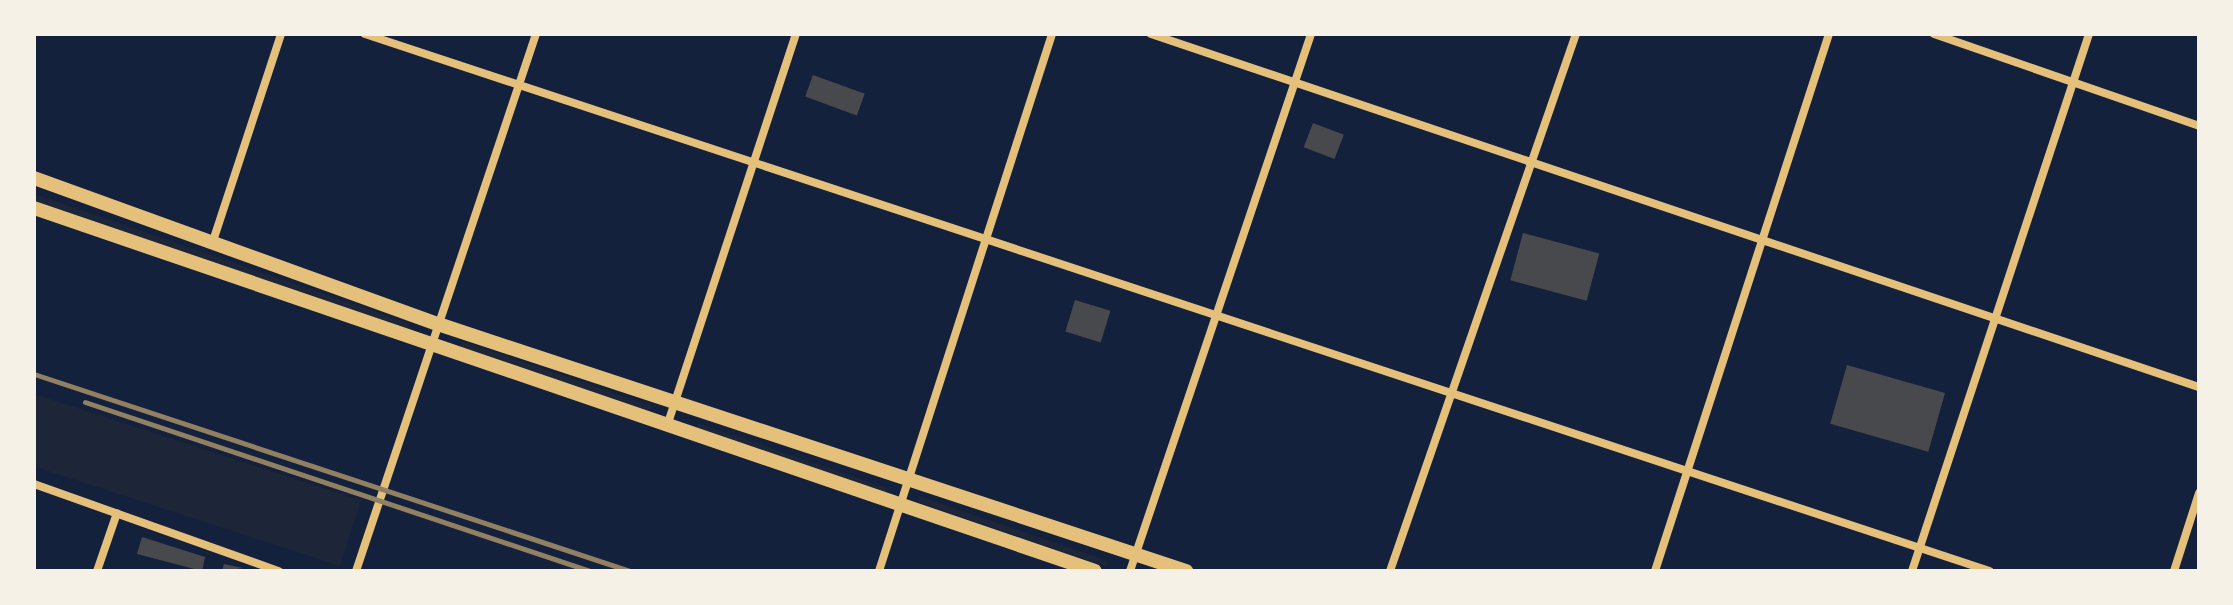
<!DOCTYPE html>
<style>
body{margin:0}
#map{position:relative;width:2233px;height:605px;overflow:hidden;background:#14213d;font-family:"PT Sans",sans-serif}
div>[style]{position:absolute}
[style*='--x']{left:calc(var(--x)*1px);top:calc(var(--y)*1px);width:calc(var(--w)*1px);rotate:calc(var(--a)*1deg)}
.green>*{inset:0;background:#1d2539;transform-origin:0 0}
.building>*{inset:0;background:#48494c;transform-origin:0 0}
.minor>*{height:8px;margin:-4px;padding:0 4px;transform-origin:4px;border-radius:4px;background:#e5c07b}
.secondary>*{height:14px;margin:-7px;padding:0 7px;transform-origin:7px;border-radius:7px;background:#e5c07b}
.rail>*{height:5px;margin:-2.5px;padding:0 2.5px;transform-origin:2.5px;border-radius:2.5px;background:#918062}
span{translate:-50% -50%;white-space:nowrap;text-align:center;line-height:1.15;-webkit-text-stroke:8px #f6f1e7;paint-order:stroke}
.frame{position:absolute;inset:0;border:36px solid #f6f1e7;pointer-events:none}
</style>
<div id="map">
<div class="green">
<div style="left:34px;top:194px;width:397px;height:7px;rotate:19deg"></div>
<div style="clip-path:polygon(462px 341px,652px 406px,650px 411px,460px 347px)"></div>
<div style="left:34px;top:394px;width:344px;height:69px;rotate:18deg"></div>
<div style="left:698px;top:423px;width:201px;height:6px;rotate:19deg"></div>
<div style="left:919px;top:496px;width:200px;height:6px;rotate:19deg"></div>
</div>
<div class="building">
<div style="left:813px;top:75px;width:55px;height:23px;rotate:20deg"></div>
<div style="left:1313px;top:123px;width:33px;height:26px;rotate:21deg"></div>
<div style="left:1523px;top:233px;width:79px;height:49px;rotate:15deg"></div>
<div style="left:1075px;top:300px;width:37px;height:33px;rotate:17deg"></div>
<div style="left:1847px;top:365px;width:102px;height:61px;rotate:16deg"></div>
<div style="clip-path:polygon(142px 537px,205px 557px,202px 571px,137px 554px)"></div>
<div style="clip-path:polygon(224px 564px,243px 568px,222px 571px)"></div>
</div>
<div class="minor">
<div style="--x:365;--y:34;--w:1711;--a:18.29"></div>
<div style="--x:1151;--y:34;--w:1106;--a:18.62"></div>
<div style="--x:1934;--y:34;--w:281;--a:19.1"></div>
<div style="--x:213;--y:241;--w:218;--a:-71.8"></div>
<div style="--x:667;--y:426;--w:413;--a:-71.8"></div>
<div style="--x:34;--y:484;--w:260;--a:19.6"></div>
<div style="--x:97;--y:571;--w:61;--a:-71"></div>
<div style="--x:356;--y:571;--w:566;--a:-71.47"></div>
<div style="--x:879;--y:571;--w:564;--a:-72.14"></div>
<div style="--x:1130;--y:571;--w:567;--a:-71.37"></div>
<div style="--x:1390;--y:571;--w:568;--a:-70.9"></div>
<div style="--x:1655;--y:571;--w:564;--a:-72.05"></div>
<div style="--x:1912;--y:571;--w:565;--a:-71.76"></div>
<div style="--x:2174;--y:571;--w:82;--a:-72.2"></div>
</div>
<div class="secondary">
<div style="--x:34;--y:178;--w:430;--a:19.9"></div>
<div style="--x:438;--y:324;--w:788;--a:18.27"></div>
<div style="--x:34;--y:208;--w:1121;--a:18.89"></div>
</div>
<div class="rail">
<div style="--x:34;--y:374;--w:628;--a:18.29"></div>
<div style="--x:85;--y:402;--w:533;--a:18.5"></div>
</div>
<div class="frame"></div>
</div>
